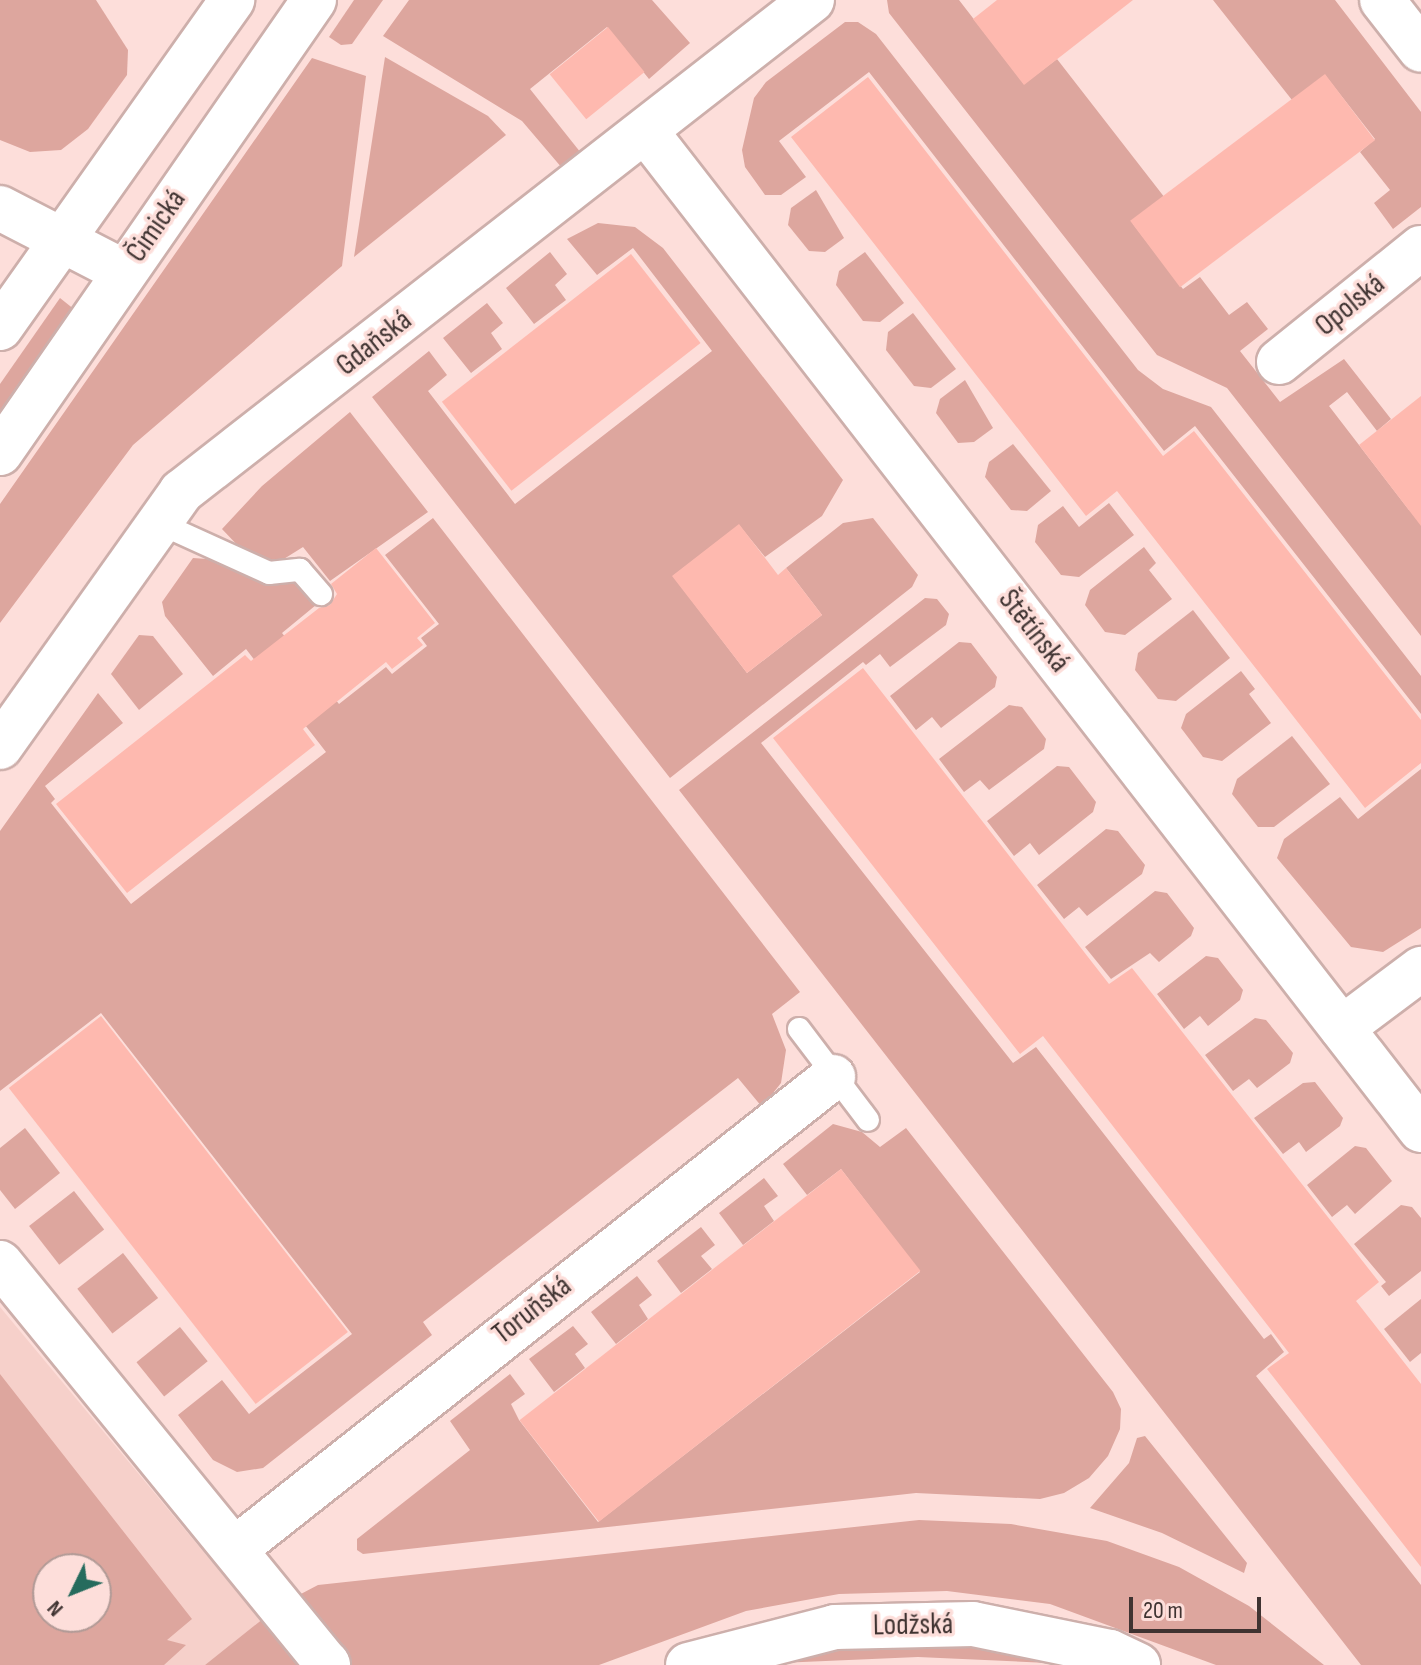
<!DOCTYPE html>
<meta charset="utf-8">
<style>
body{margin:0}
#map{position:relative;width:1421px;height:1665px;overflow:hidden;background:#fddeda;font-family:"Sofia Sans Condensed",sans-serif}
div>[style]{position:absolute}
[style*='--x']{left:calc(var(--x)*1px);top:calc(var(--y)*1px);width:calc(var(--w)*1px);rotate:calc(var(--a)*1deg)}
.built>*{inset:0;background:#f6d0ca}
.green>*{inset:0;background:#dda69e;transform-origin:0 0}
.building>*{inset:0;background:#feb9af;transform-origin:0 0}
.roads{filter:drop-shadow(2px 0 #cdafab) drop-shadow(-2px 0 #cdafab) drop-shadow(0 2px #cdafab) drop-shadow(0 -2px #cdafab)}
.service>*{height:22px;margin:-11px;padding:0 11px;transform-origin:11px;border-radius:11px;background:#fff}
.minor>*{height:44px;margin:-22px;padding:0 22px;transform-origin:22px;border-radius:22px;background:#fff}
.tertiary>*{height:44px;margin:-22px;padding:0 22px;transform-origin:22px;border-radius:22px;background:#fff}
span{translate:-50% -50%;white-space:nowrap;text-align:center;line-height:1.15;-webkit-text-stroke:7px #fddeda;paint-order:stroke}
.street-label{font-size:30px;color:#3f3331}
.north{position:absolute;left:32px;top:1553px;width:80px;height:80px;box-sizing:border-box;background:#fddeda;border:2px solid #b19a96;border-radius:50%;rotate:227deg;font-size:22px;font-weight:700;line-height:32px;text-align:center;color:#3f3331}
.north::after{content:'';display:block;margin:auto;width:28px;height:36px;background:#266b5d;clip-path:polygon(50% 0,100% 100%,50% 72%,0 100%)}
.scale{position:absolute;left:1129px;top:1597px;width:132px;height:36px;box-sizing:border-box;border:4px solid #3f3331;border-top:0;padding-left:10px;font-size:24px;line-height:28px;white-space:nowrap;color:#3f3331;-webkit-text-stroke:6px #fddeda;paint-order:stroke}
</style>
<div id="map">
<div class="built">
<div style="clip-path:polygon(evenodd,0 1307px,241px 1597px,264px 1618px,205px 1665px,0 1665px,0 1307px,48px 1569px,96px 1569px,96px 1617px,48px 1617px,48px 1569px)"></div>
</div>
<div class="green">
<div style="clip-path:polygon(0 0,96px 0,128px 50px,127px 75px,88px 129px,61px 150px,30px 152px,0 140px)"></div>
<div style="clip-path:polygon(354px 0,383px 0,352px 44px,341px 45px,329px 37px)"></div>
<div style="clip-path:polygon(409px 0,652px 0,690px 43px,649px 79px,607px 27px,530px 89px,581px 153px,562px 168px,522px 121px,383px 36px)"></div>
<div style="clip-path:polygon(887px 0,959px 0,1024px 84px,1057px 59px,1165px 198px,1133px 224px,1183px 289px,1200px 277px,1229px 315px,1247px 302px,1268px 329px,1240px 351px,1280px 402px,1344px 359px,1391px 419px,1377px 431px,1347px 392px,1329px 406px,1409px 510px,1421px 501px,1421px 636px,1227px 388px,1157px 355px,889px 13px)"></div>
<div style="clip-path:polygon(1213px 0,1335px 0,1421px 112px,1421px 207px,1393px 229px,1374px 203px,1390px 190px,1360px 152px,1375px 139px,1325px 75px,1292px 100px)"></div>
<div style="clip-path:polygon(845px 22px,858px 22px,876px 34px,1138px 370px,1163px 389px,1211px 407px,1421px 676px,1421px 714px,1195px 426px,1164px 451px,869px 72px,779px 141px,806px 177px,781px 195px,765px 195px,745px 167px,742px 150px,754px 98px,766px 82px)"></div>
<div style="clip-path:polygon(385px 57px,488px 116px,506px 135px,354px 257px)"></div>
<div style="clip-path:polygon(312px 58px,366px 76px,342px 266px,133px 445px,0 623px,0 504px)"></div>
<div style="clip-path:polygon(816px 190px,844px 238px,825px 252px,809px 251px,788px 225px,791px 208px)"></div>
<div style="clip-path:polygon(598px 223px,635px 227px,663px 248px,843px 480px,822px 516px,765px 557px,739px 525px,673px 576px,747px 673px,822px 615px,786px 568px,843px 523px,873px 518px,918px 575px,912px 587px,670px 778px,372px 397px,429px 351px,447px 375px,428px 391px,515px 504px,712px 351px,633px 248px,597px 275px,567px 239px)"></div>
<div style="clip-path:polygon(550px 252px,567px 274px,555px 285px,566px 300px,534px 324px,506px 288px)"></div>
<div style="clip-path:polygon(865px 252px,904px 303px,880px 322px,863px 321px,836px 285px,839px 271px)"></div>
<div style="clip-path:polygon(60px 298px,75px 310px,0 418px,0 384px)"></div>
<div style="clip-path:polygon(487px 303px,503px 323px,491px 333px,502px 349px,471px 373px,443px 338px)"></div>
<div style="clip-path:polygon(913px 313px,956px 369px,931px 388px,914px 386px,886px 350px,888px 332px)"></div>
<div style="clip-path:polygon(965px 380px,993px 428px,974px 442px,958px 443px,936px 413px,940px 399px)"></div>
<div style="clip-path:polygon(350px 412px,428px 512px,330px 581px,303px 547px,279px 562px,242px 550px,222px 529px,262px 486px)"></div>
<div style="clip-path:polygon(1013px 444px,1051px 491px,1027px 511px,1011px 510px,985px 477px,989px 462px)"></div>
<div style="clip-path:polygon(1109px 503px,1134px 535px,1079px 577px,1061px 575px,1035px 542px,1038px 525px,1063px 506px,1079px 527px)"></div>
<div style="clip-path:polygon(433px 518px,800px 992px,772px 1014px,786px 1050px,781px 1083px,762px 1107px,738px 1078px,423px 1322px,432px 1335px,263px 1468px,237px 1472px,213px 1460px,178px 1415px,222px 1380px,249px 1414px,352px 1334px,101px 1013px,0 1091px,0 831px,98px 693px,123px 723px,45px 786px,55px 799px,51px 803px,131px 904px,326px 752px,246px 649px,213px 676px,165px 616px,162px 602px,193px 558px,221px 560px,255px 579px,296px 581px,316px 605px,282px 633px,339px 704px,386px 667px,392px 674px,427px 646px,421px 638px,439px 624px,385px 555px)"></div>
<div style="clip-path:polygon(1144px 547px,1156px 563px,1149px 570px,1172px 599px,1125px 635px,1105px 632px,1085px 605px,1090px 590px)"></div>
<div style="clip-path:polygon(925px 598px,937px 599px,949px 614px,946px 625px,890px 667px,880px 654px,866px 665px,863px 662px,761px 743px,1013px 1063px,1036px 1047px,1264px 1339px,1271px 1334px,1284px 1352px,1256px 1376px,1421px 1585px,1421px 1665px,1361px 1665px,679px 790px)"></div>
<div style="clip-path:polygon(1193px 610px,1230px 658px,1176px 701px,1158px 699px,1135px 670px,1138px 653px)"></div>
<div style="clip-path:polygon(139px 635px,153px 636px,183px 674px,139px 710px,111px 674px)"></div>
<div style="clip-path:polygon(959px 642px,971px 643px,997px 677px,995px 687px,941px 728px,932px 717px,916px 730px,890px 696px)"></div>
<div style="clip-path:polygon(1241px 671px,1255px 689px,1249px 694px,1271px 723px,1222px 761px,1203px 757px,1181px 728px,1186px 714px)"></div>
<div style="clip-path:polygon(1009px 705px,1022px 707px,1046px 739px,1044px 749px,989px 790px,980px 780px,964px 792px,939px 759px)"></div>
<div style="clip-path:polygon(1292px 736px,1330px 784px,1274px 827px,1258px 827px,1232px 794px,1237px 779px)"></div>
<div style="clip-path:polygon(1057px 766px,1069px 767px,1096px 802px,1093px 812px,1039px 855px,1030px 843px,1014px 856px,987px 821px)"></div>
<div style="clip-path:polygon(1421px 769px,1421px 928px,1383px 952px,1351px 947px,1277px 858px,1284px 839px,1340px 797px,1358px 819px)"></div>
<div style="clip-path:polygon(1106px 829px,1118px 831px,1145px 865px,1142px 874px,1087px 916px,1079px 907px,1064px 919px,1037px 885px)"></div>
<div style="clip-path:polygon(1155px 891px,1167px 893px,1194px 928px,1191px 936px,1159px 962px,1150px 953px,1111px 979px,1085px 947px)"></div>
<div style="clip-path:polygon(1206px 956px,1218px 958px,1243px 990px,1240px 1000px,1208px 1026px,1200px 1016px,1184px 1029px,1157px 994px)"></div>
<div style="clip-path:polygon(1255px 1018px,1266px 1020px,1293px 1053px,1290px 1063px,1257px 1088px,1249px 1079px,1233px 1091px,1205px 1055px)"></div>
<div style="clip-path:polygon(1315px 1082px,1343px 1118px,1340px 1126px,1306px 1152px,1299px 1142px,1283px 1154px,1254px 1118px,1303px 1083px)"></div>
<div style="clip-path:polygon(833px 1124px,862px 1132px,880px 1147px,906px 1128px,1113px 1392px,1121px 1409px,1120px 1429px,1108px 1456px,1089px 1478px,1064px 1493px,1040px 1499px,916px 1493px,363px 1554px,357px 1550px,357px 1539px,470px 1450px,450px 1421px,510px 1374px,525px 1394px,511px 1404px,519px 1420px,598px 1522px,920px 1272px,841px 1169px,807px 1195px,783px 1164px)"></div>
<div style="clip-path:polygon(25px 1128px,60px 1173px,15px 1209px,0 1190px,0 1148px)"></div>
<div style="clip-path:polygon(1355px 1146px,1366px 1148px,1392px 1181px,1355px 1214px,1347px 1205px,1332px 1217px,1307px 1185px)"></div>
<div style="clip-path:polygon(764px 1178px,778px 1196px,764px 1206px,774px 1221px,743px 1245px,719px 1213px)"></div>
<div style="left:74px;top:1191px;width:49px;height:57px;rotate:52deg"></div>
<div style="clip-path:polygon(1401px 1205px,1412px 1207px,1421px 1218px,1421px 1271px,1389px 1296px,1381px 1286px,1386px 1282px,1354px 1244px)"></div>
<div style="clip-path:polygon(701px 1227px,715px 1245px,701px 1256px,712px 1269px,681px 1293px,657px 1261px)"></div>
<div style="left:123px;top:1253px;width:57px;height:58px;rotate:52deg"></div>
<div style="clip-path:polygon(637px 1276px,652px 1295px,639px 1305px,648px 1319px,616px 1344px,591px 1312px)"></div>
<div style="clip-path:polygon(1421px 1299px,1421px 1353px,1410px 1362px,1384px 1329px)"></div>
<div style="clip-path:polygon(573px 1326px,588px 1344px,575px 1354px,585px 1368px,554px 1392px,529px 1359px)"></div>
<div style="left:180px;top:1327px;width:44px;height:56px;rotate:51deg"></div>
<div style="clip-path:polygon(evenodd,0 1374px,192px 1619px,167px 1640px,186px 1645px,164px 1665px,0 1665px,0 1374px,48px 1569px,96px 1569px,96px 1617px,48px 1617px,48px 1569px)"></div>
<div style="clip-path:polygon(1145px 1436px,1247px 1563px,1244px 1573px,1162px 1533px,1090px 1508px,1129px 1463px,1137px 1438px)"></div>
<div style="clip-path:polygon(919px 1520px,1011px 1524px,1107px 1541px,1179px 1567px,1249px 1606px,1324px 1665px,1216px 1665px,1050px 1604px,947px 1591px,839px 1594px,746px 1611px,599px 1665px,352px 1665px,297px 1596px,318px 1585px)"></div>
<div style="clip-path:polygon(264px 1618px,299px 1665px,205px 1665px)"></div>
<div style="clip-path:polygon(975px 1641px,1091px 1665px,918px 1657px,735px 1665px,818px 1644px)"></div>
</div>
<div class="building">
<div style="clip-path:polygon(997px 0,1133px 0,1024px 85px,973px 19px)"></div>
<div style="left:608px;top:27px;width:58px;height:75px;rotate:51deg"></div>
<div style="left:1325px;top:74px;width:83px;height:244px;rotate:53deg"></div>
<div style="clip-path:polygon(868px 77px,1163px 456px,1194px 431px,1421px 720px,1421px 763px,1365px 808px,1117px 491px,1086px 516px,791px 137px)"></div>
<div style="left:631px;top:254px;width:113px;height:240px;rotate:52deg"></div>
<div style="clip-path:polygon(1421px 396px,1421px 526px,1359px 445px)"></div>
<div style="clip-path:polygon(739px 524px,778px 575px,786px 568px,822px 615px,747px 673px,672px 576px)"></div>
<div style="clip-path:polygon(376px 548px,435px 623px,417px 638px,423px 645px,392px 669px,386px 662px,303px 729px,315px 745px,127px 893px,56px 804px,245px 655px,251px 661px,319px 608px,330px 605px,337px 594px,331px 584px)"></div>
<div style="clip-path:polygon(863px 668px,1109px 984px,1132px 968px,1379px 1282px,1356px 1301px,1421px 1384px,1421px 1567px,1267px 1369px,1289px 1353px,1043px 1036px,1020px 1054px,773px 738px)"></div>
<div style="left:101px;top:1016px;width:401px;height:117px;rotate:52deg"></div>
<div style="left:841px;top:1169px;width:129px;height:408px;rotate:52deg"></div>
</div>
<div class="roads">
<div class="service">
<div style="--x:159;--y:523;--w:121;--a:24.4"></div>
<div style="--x:269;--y:573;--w:31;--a:-6"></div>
<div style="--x:300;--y:570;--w:32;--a:49"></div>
<div style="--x:799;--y:1029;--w:114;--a:52.8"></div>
</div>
<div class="minor">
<div style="--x:1382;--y:0;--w:63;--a:52"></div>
<div style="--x:647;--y:133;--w:1262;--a:52.18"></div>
<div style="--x:0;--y:208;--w:140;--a:27.3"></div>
<div style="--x:1279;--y:362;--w:182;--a:-38.8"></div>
<div style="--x:0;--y:747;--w:313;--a:-54.6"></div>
<div style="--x:181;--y:492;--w:800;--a:-37.94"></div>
<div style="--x:1342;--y:1028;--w:99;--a:-36.8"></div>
<div style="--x:0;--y:1263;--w:519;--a:50.79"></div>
<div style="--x:235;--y:1549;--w:762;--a:-38.28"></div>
</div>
<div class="tertiary">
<div style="--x:0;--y:328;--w:402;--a:-54.7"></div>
<div style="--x:0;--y:453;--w:551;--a:-55.27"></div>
<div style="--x:327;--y:1665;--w:2;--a:-90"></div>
<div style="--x:688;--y:1665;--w:152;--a:-14.5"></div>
<div style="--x:835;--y:1627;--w:138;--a:-1.2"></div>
<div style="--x:973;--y:1624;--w:140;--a:11.6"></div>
<div style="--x:1110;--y:1652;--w:31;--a:25"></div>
</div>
</div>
<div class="street-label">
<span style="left:156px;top:226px;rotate:-55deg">Čimická</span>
<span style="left:1350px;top:305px;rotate:-39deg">Opolská</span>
<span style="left:374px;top:343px;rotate:-38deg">Gdaňská</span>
<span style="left:1034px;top:631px;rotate:52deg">Štětínská</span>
<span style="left:532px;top:1310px;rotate:-38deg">Toruňská</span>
<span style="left:913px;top:1625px;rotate:-1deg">Lodžská</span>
</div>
<div class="north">N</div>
<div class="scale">20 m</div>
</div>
